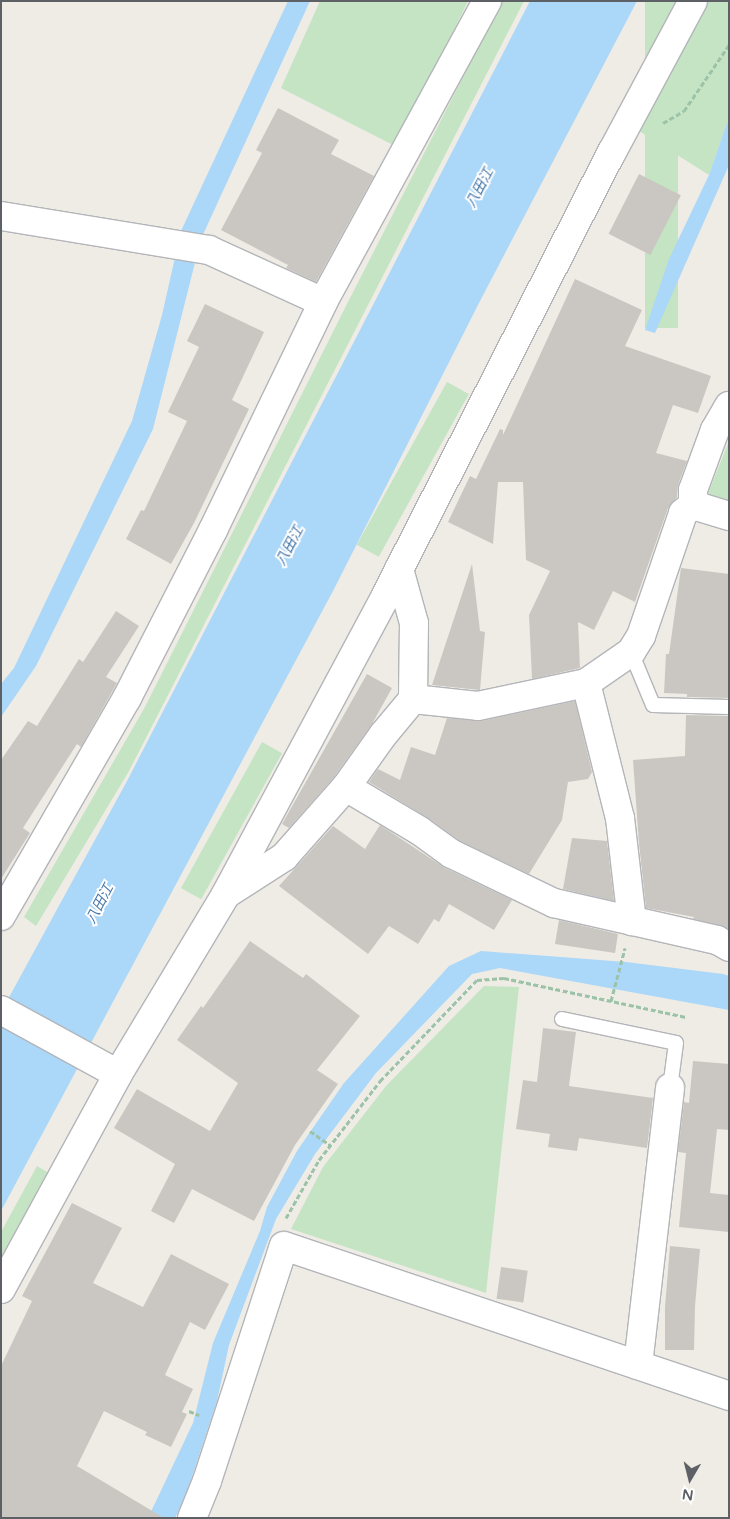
<!DOCTYPE html>
<meta charset="utf-8">
<style>
body{margin:0}
#map{position:relative;width:730px;height:1519px;overflow:hidden;background:#eeece5;font-family:"Varela Round","Noto Sans JP",sans-serif}
div>[style]{position:absolute}
[style*='--x']{left:calc(var(--x)*1px);top:calc(var(--y)*1px);width:calc(var(--w)*1px);rotate:calc(var(--a)*1deg)}
.green>*{inset:0;background:#c4e4c4;transform-origin:0 0}
.water>*{inset:0;background:#abd7f9}
.building>*{inset:0;background:#cac7c2;transform-origin:0 0}
.path>*{height:3px;margin-top:-1.5px;transform-origin:0;background:repeating-linear-gradient(90deg,#9cc2a7 0 5px,transparent 0 7.5px)}
.roads{filter:drop-shadow(1px 0 #b3b5b9) drop-shadow(-1px 0 #b3b5b9) drop-shadow(0 1px #b3b5b9) drop-shadow(0 -1px #b3b5b9)}
.lane>*{height:14px;margin:-7px;padding:0 7px;transform-origin:7px;border-radius:7px;background:#fff}
.street>*{height:28px;margin:-14px;padding:0 14px;transform-origin:14px;border-radius:14px;background:#fff}
span{translate:-50% -50%;white-space:nowrap;text-align:center;line-height:1.15;-webkit-text-stroke:4px #fff;paint-order:stroke}
.water-label{font-size:14px;color:#4978aa;font-style:italic}
.frame{position:absolute;inset:0;border:2px solid #5d6065;pointer-events:none}
.north{position:absolute;left:665px;top:1454px;width:50px;height:50px;-webkit-text-stroke:4px #fff;paint-order:stroke;rotate:188deg;font-size:14px;font-weight:700;line-height:20px;text-align:center;color:#5d6065}
.north::after{content:'';display:block;margin:auto;width:18px;height:22px;background:#5d6065;clip-path:polygon(50% 0,100% 100%,50% 72%,0 100%)}
</style>
<div id="map">
<div class="green">
<div style="clip-path:polygon(320px 1px,468px 1px,397px 147px,281px 88px)"></div>
<div style="clip-path:polygon(502px 1px,524px 1px,129px 771px,36px 926px,24px 917px,145px 707px,348px 302px)"></div>
<div style="left:645px;top:1px;width:33px;height:327px"></div>
<div style="clip-path:polygon(704px 1px,729px 1px,729px 117px,709px 175px,636px 129px)"></div>
<div style="left:447px;top:382px;width:25px;height:186px;rotate:29deg"></div>
<div style="clip-path:polygon(729px 441px,729px 505px,707px 496px)"></div>
<div style="left:262px;top:742px;width:23px;height:167px;rotate:29deg"></div>
<div style="clip-path:polygon(484px 986px,519px 987px,486px 1293px,291px 1229px,323px 1167px,386px 1086px)"></div>
<div style="clip-path:polygon(37px 1166px,52px 1175px,1px 1267px,1px 1232px)"></div>
</div>
<div class="water">
<div style="clip-path:polygon(288px 1px,310px 1px,201px 239px,153px 429px,36px 666px,1px 717px,1px 684px,14px 668px,132px 421px,162px 315px,181px 231px)"></div>
<div style="clip-path:polygon(530px 1px,637px 1px,479px 303px,333px 591px,1px 1211px,1px 1012px,127px 781px)"></div>
<div style="clip-path:polygon(729px 117px,729px 165px,655px 333px,645px 330px,669px 259px,709px 175px)"></div>
<div style="clip-path:polygon(481px 951px,626px 962px,723px 974px,729px 976px,729px 1010px,500px 968px,472px 974px,376px 1073px,315px 1154px,276px 1219px,229px 1345px,217px 1401px,186px 1495px,175px 1518px,148px 1518px,193px 1423px,213px 1343px,260px 1231px,267px 1207px,297px 1151px,344px 1083px,449px 966px)"></div>
</div>
<div class="building">
<div style="clip-path:polygon(278px 108px,339px 140px,331px 154px,374px 176px,316px 282px,286px 268px,288px 265px,221px 230px,262px 153px,256px 150px)"></div>
<div style="left:639px;top:174px;width:47px;height:67px;rotate:27deg"></div>
<div style="clip-path:polygon(575px 279px,642px 310px,625px 346px,711px 376px,698px 413px,673px 405px,656px 453px,687px 461px,678px 485px,677px 497px,668px 508px,635px 602px,613px 591px,594px 630px,578px 622px,580px 668px,532px 679px,529px 615px,550px 571px,526px 560px,523px 482px,498px 482px,493px 544px,448px 522px,470px 476px,476px 479px,500px 429px,503px 430px,503px 435px)"></div>
<div style="clip-path:polygon(205px 304px,264px 332px,232px 400px,249px 409px,194px 523px,171px 564px,126px 539px,141px 510px,144px 511px,187px 421px,168px 412px,199px 347px,187px 341px)"></div>
<div style="clip-path:polygon(472px 564px,480px 631px,485px 632px,480px 690px,432px 685px)"></div>
<div style="clip-path:polygon(681px 568px,729px 574px,729px 698px,687px 697px,687px 694px,664px 693px,666px 654px,669px 654px)"></div>
<div style="clip-path:polygon(116px 611px,139px 626px,106px 677px,117px 683px,81px 747px,77px 744px,23px 828px,30px 833px,1px 879px,1px 760px,28px 721px,37px 726px,79px 659px,83px 662px)"></div>
<div style="clip-path:polygon(367px 674px,392px 688px,372px 724px,334px 777px,289px 828px,282px 824px)"></div>
<div style="clip-path:polygon(575px 701px,592px 772px,588px 779px,568px 782px,562px 820px,529px 874px,460px 841px,428px 818px,369px 782px,378px 769px,400px 780px,411px 747px,435px 755px,447px 718px,481px 721px)"></div>
<div style="clip-path:polygon(686px 715px,729px 716px,729px 929px,693px 919px,694px 917px,646px 908px,639px 843px,633px 760px,685px 756px)"></div>
<div style="clip-path:polygon(380px 825px,445px 868px,512px 900px,494px 930px,449px 904px,439px 922px,434px 919px,418px 944px,389px 926px,368px 954px,279px 886px,333px 826px,365px 849px)"></div>
<div style="clip-path:polygon(572px 838px,607px 841px,614px 901px,563px 889px)"></div>
<div style="clip-path:polygon(559px 920px,618px 934px,615px 953px,555px 944px)"></div>
<div style="clip-path:polygon(250px 941px,303px 978px,306px 974px,360px 1016px,317px 1070px,338px 1084px,295px 1145px,254px 1221px,192px 1189px,174px 1223px,151px 1211px,175px 1164px,114px 1128px,137px 1089px,210px 1131px,238px 1083px,177px 1040px,201px 1006px,203px 1008px)"></div>
<div style="clip-path:polygon(543px 1028px,576px 1032px,569px 1086px,653px 1098px,647px 1148px,579px 1138px,577px 1151px,548px 1147px,550px 1134px,516px 1129px,523px 1080px,537px 1082px)"></div>
<div style="clip-path:polygon(693px 1061px,729px 1064px,729px 1130px,717px 1129px,710px 1193px,729px 1195px,729px 1232px,679px 1227px,686px 1153px,678px 1152px,684px 1102px,689px 1103px)"></div>
<div style="clip-path:polygon(72px 1203px,122px 1228px,93px 1283px,143px 1307px,171px 1254px,229px 1284px,205px 1330px,190px 1322px,165px 1375px,193px 1389px,182px 1412px,187px 1414px,171px 1447px,145px 1435px,147px 1432px,104px 1411px,77px 1466px,164px 1518px,1px 1518px,1px 1366px,32px 1301px,22px 1296px)"></div>
<div style="clip-path:polygon(670px 1246px,700px 1249px,695px 1306px,694px 1350px,665px 1350px,665px 1307px)"></div>
<div style="left:501px;top:1267px;width:27px;height:32px;rotate:8deg"></div>
</div>
<div class="path">
<div style="--x:663;--y:123;--w:24;--a:-30"></div>
<div style="--x:684;--y:111;--w:80;--a:-55.7"></div>
<div style="--x:611;--y:1001;--w:55;--a:-75.2"></div>
<div style="--x:310;--y:1131;--w:24;--a:35"></div>
<div style="--x:286;--y:1218;--w:67;--a:-60.4"></div>
<div style="--x:319;--y:1160;--w:100;--a:-52.3"></div>
<div style="--x:380;--y:1081;--w:140;--a:-46.2"></div>
<div style="--x:477;--y:980;--w:27;--a:-4"></div>
<div style="--x:504;--y:978;--w:186;--a:12.1"></div>
<div style="--x:189;--y:1411;--w:11;--a:22"></div>
</div>
<div class="roads">
<div class="lane">
<div style="--x:631;--y:652;--w:57;--a:67.5"></div>
<div style="--x:653;--y:705;--w:76;--a:1.5"></div>
<div style="--x:562;--y:1019;--w:116;--a:11.9"></div>
<div style="--x:676;--y:1043;--w:45;--a:97.6"></div>
</div>
<div class="street">
<div style="--x:1;--y:216;--w:211;--a:9.3"></div>
<div style="--x:209;--y:250;--w:125;--a:24.5"></div>
<div style="--x:693;--y:505;--w:15;--a:-90"></div>
<div style="--x:693;--y:490;--w:64;--a:-69.9"></div>
<div style="--x:715;--y:430;--w:28;--a:-60"></div>
<div style="--x:399;--y:569;--w:56;--a:74.5"></div>
<div style="--x:414;--y:623;--w:76;--a:90.8"></div>
<div style="--x:586;--y:683;--w:139;--a:75.9"></div>
<div style="--x:620;--y:818;--w:104;--a:83.4"></div>
<div style="--x:346;--y:787;--w:86;--a:30.7"></div>
<div style="--x:420;--y:831;--w:39;--a:36"></div>
<div style="--x:452;--y:854;--w:113;--a:25.7"></div>
<div style="--x:554;--y:903;--w:167;--a:12.8"></div>
<div style="--x:717;--y:940;--w:14;--a:30"></div>
<div style="--x:228;--y:893;--w:67;--a:-32.7"></div>
<div style="--x:284;--y:857;--w:94;--a:-48.5"></div>
<div style="--x:346;--y:787;--w:64;--a:-54.6"></div>
<div style="--x:383;--y:735;--w:47;--a:-50.2"></div>
<div style="--x:413;--y:699;--w:65;--a:6.1"></div>
<div style="--x:478;--y:706;--w:110;--a:-12"></div>
<div style="--x:586;--y:683;--w:55;--a:-34.6"></div>
<div style="--x:631;--y:652;--w:19;--a:-58"></div>
<div style="--x:641;--y:636;--w:130;--a:-71.1"></div>
<div style="--x:683;--y:513;--w:13;--a:-39"></div>
<div style="--x:693;--y:505;--w:38;--a:17"></div>
<div style="--x:1;--y:916;--w:252;--a:-60"></div>
<div style="--x:127;--y:698;--w:189;--a:-62.9"></div>
<div style="--x:213;--y:530;--w:253;--a:-64.2"></div>
<div style="--x:323;--y:302;--w:343;--a:-61.4"></div>
<div style="--x:1;--y:1010;--w:133;--a:28.7"></div>
<div style="--x:1;--y:1289;--w:245;--a:-61.4"></div>
<div style="--x:118;--y:1074;--w:210;--a:-59"></div>
<div style="--x:226;--y:894;--w:339;--a:-61.8"></div>
<div style="--x:386;--y:595;--w:497;--a:-63"></div>
<div style="--x:612;--y:152;--w:171;--a:-61.8"></div>
<div style="--x:638;--y:1365;--w:279;--a:-83.4"></div>
<div style="--x:192;--y:1518;--w:40;--a:-68"></div>
<div style="--x:207;--y:1481;--w:247;--a:-71.9"></div>
<div style="--x:284;--y:1246;--w:470;--a:18.6"></div>
</div>
</div>
<div class="water-label">
<span style="left:480px;top:188px;rotate:-62deg">八田江</span>
<span style="left:290px;top:546px;rotate:-62deg">八田江</span>
<span style="left:100px;top:904px;rotate:-62deg">八田江</span>
</div>
<div class="frame"></div>
<div class="north">N</div>
</div>
